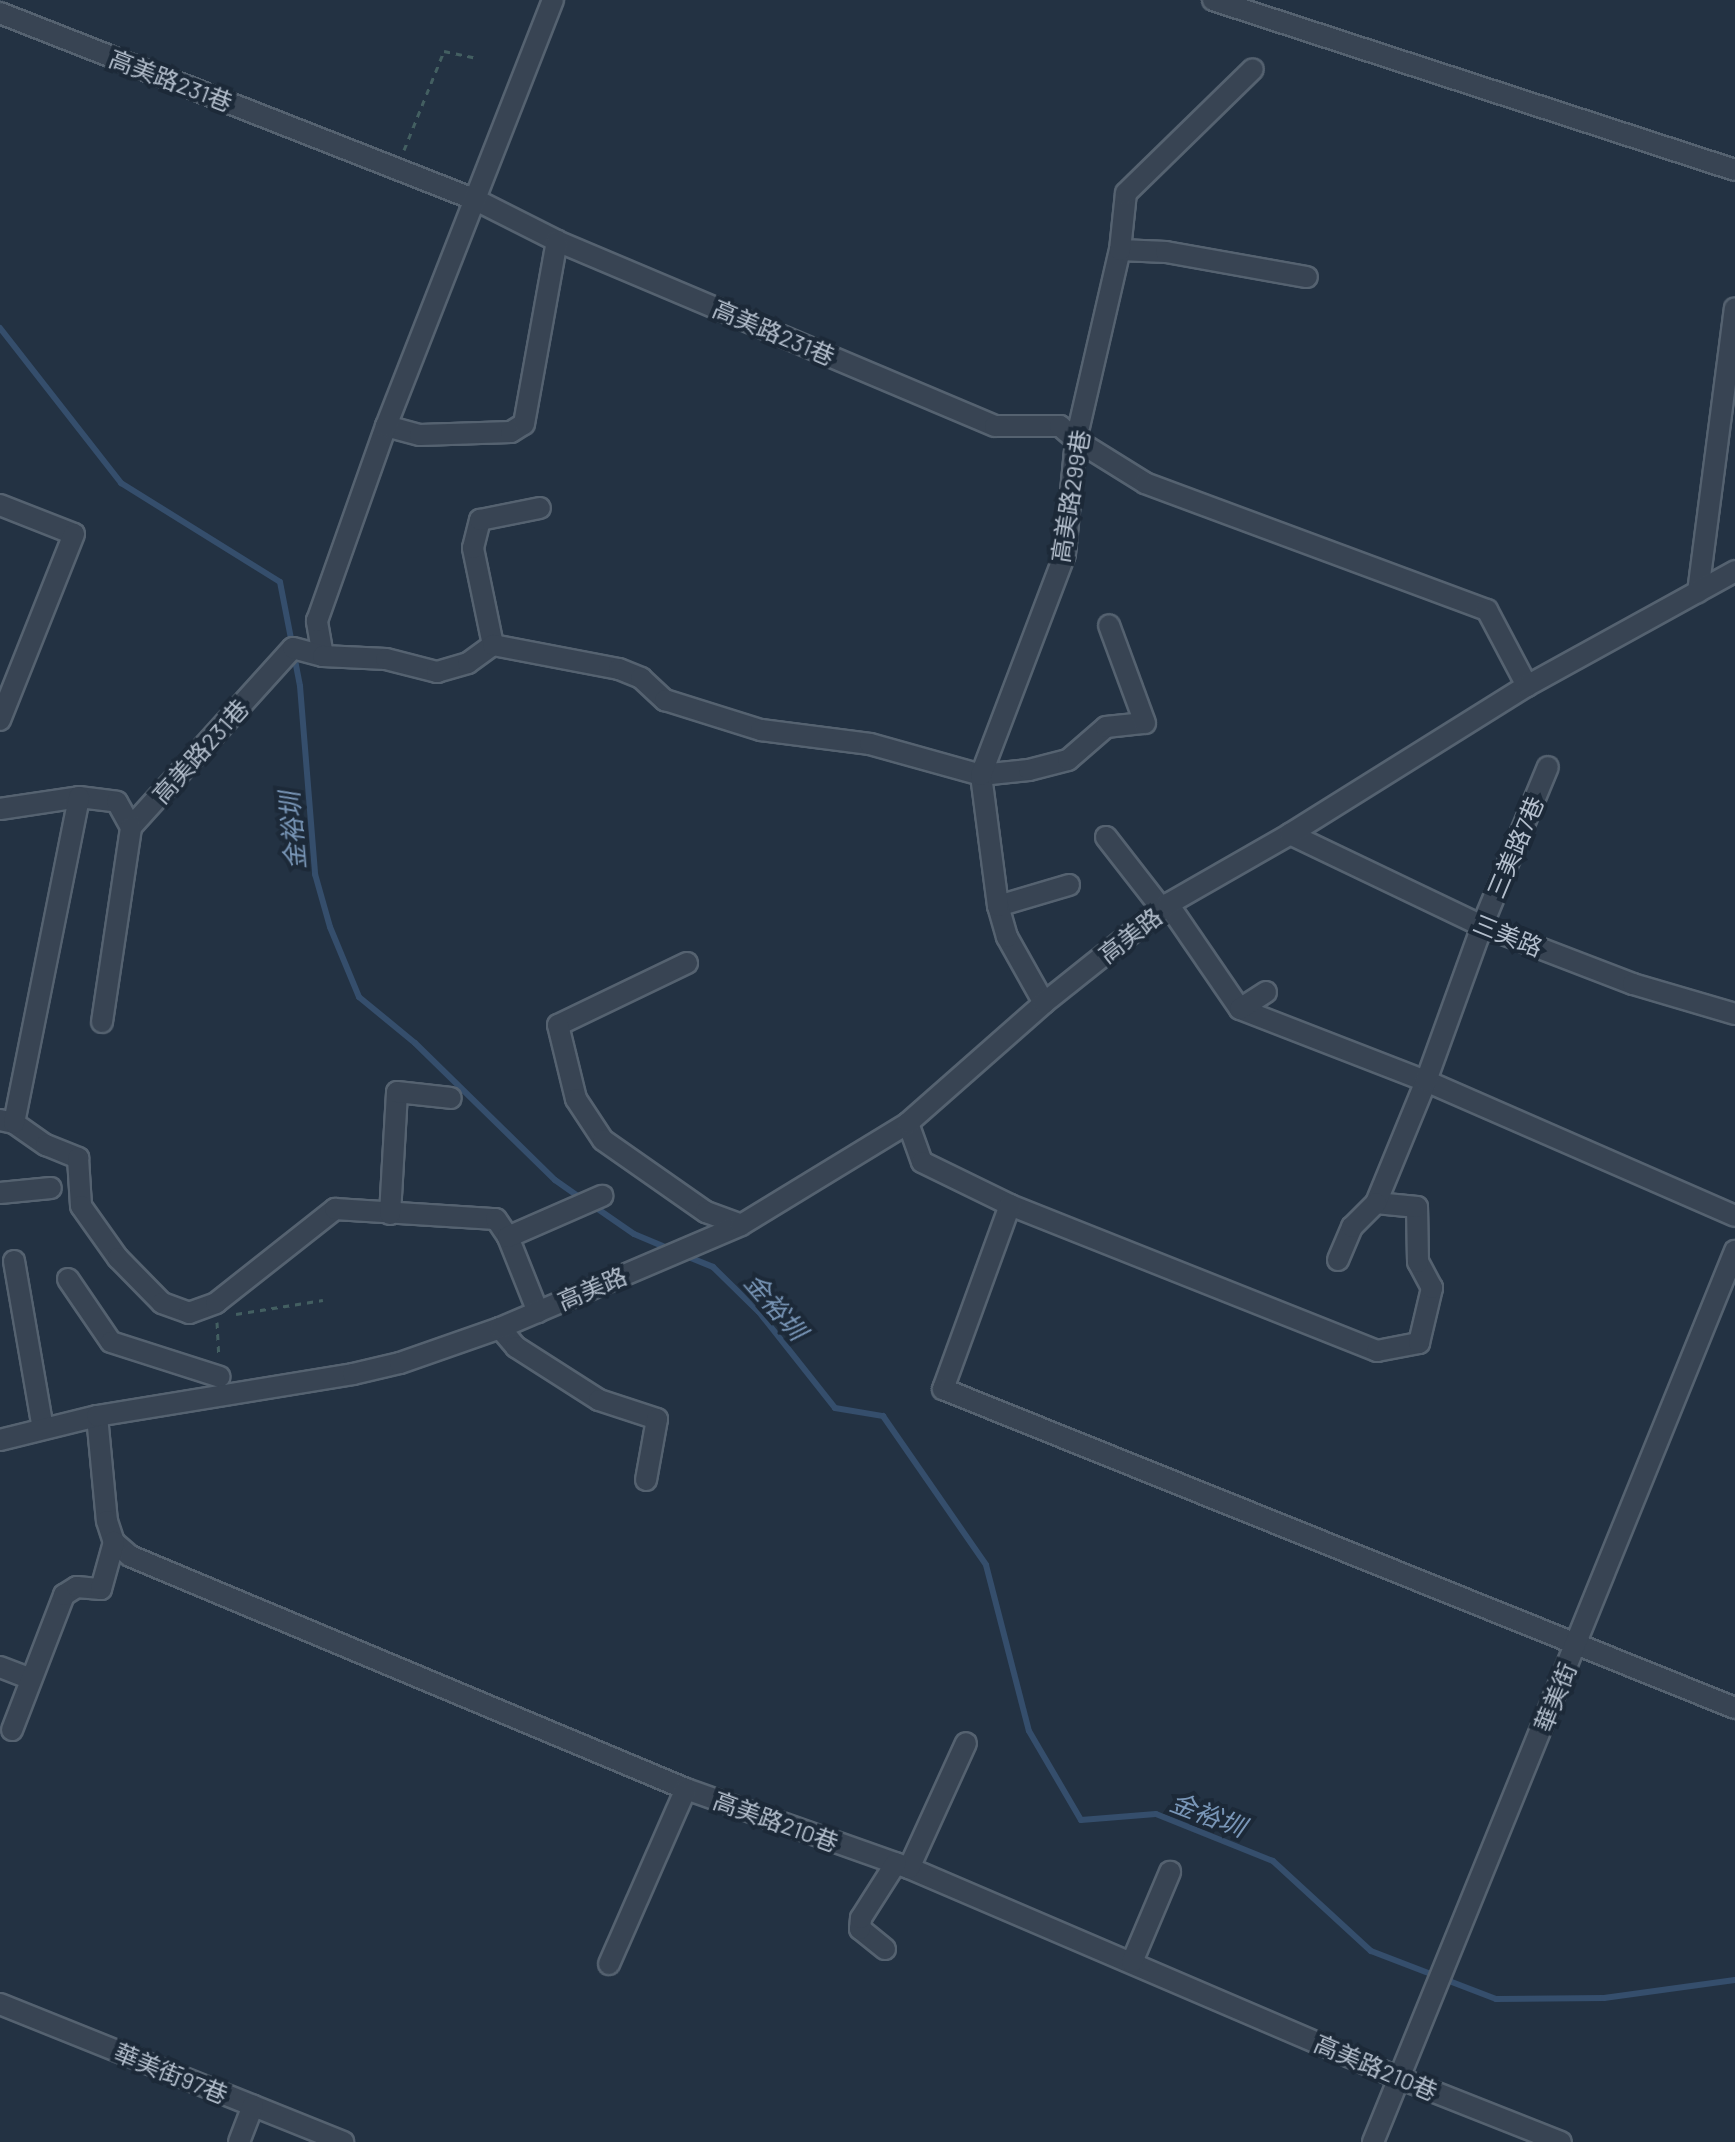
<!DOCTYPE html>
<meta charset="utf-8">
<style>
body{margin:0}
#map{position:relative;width:1735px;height:2142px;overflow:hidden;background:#233243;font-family:Barlow,"Noto Sans TC",sans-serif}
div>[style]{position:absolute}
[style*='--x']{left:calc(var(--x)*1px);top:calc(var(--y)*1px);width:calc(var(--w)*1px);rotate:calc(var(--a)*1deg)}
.stream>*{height:6px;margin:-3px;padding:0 3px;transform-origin:3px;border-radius:3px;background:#354e6c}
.path>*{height:3px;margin-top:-1.5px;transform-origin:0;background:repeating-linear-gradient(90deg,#435f61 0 6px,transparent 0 12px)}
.roads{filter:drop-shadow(2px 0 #556270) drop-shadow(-2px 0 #556270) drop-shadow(0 2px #556270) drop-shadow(0 -2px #556270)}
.minor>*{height:20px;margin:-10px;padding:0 10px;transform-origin:10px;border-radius:10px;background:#384453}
span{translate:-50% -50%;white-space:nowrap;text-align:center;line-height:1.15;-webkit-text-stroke:8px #1c2938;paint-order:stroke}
.street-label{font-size:24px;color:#b4bfcd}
.water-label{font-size:26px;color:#7996b7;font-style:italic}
</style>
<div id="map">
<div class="stream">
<div style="--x:0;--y:328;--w:197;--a:52"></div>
<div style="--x:121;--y:483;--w:187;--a:31.9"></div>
<div style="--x:280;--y:582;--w:63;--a:79"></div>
<div style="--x:294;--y:655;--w:32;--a:79"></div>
<div style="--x:300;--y:686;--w:189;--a:85.4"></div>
<div style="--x:315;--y:874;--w:55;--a:74.2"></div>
<div style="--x:330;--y:927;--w:76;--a:67.5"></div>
<div style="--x:359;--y:997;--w:72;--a:39.4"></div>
<div style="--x:415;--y:1043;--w:196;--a:44.4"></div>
<div style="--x:555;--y:1180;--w:33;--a:35"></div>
<div style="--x:592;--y:1205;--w:51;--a:34.6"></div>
<div style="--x:634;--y:1234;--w:41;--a:22.8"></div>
<div style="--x:686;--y:1256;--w:29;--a:22"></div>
<div style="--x:713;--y:1267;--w:64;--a:44.4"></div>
<div style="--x:759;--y:1312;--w:122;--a:51.6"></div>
<div style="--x:835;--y:1408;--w:49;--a:9.5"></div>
<div style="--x:883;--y:1416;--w:181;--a:55.3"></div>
<div style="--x:986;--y:1565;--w:171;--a:75.5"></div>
<div style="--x:1029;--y:1731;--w:103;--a:59.7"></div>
<div style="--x:1081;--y:1820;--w:75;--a:-4.6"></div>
<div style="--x:1156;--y:1814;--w:126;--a:21.9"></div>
<div style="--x:1273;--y:1861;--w:133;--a:42.6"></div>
<div style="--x:1371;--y:1951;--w:134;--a:21"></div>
<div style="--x:1496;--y:1999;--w:108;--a:-0.5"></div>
<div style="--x:1604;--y:1998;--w:132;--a:-7.8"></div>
</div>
<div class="path">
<div style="--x:404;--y:150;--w:107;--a:-68"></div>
<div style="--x:444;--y:51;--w:30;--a:12"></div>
<div style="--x:236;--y:1314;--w:88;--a:-9.1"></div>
<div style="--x:217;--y:1322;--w:33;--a:87"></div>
</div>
<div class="roads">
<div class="minor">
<div style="--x:1213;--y:0;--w:549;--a:18.04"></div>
<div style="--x:0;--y:13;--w:511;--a:21.45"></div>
<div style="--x:476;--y:200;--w:91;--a:26.8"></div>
<div style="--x:557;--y:241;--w:475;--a:22.9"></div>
<div style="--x:995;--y:426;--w:65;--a:0"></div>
<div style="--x:1060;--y:426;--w:21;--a:41"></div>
<div style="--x:1076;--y:440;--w:81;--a:31.9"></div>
<div style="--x:1145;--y:483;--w:365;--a:20.4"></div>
<div style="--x:1487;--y:610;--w:86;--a:62.2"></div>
<div style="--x:1120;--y:250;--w:46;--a:2.5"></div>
<div style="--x:1166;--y:252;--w:143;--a:10.1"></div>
<div style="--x:386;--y:426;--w:35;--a:15"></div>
<div style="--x:420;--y:435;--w:91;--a:-1.9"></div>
<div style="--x:511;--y:432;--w:15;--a:-32"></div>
<div style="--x:524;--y:424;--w:186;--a:-79.8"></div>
<div style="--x:0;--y:505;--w:79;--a:21.4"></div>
<div style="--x:74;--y:534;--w:200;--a:111.7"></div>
<div style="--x:1698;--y:592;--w:286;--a:-82.6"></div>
<div style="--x:493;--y:645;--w:99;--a:-101.7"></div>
<div style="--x:473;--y:548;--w:29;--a:-76"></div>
<div style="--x:480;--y:520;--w:61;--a:-11.3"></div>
<div style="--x:323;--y:656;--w:36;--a:-100"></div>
<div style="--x:317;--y:621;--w:207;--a:-70.5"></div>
<div style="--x:386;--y:426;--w:458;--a:-68.6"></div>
<div style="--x:0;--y:809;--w:80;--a:-8.6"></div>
<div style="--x:79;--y:797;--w:38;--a:7"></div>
<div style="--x:117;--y:802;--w:29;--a:61"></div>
<div style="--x:131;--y:827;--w:241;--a:-47.9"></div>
<div style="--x:293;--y:648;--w:31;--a:15"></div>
<div style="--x:323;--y:656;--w:63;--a:2.7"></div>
<div style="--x:386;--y:659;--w:53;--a:14.3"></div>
<div style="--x:437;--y:672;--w:32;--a:-16"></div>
<div style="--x:468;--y:663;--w:31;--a:-36"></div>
<div style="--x:493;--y:645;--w:128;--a:10.8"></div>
<div style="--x:619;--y:669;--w:24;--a:22"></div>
<div style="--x:641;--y:678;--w:33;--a:43"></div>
<div style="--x:665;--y:700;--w:101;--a:17.4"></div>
<div style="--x:761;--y:730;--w:110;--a:7.3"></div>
<div style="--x:870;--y:744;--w:115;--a:15.6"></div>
<div style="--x:981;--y:775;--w:48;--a:-5.9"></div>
<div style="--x:1029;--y:770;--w:40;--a:-14.4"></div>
<div style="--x:1068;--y:760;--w:50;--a:-41"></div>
<div style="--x:1106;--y:727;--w:39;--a:-6"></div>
<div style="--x:1145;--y:723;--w:104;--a:-110.2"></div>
<div style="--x:1290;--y:834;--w:213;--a:25.6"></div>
<div style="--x:1482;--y:926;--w:162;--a:21"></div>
<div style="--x:1633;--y:984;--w:106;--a:16.4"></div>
<div style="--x:1106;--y:837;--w:91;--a:52.1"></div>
<div style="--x:1168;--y:904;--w:127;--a:55.6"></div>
<div style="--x:1240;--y:1009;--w:199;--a:21.2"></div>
<div style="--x:1426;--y:1081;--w:337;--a:23.6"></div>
<div style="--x:998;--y:906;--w:74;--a:-16.5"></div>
<div style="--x:687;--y:963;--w:143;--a:154.3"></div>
<div style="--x:558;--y:1025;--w:76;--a:76.3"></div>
<div style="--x:576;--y:1099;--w:49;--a:56.6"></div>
<div style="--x:603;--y:1140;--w:126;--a:35"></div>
<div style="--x:706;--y:1212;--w:37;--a:20"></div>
<div style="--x:1044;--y:1003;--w:76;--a:-119.3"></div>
<div style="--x:1007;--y:937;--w:32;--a:-106"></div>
<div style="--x:998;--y:906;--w:132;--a:-97.4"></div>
<div style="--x:981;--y:775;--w:236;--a:-69.2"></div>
<div style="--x:1065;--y:554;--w:115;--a:-84.5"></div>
<div style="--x:1076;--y:440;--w:195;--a:-77"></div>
<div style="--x:1120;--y:250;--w:57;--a:-84"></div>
<div style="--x:1126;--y:193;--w:177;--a:-44.3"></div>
<div style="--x:1240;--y:1009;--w:31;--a:-33"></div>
<div style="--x:102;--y:1022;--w:197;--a:-81.5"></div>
<div style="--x:0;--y:1120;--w:14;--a:12"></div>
<div style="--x:14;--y:1123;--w:39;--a:35"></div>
<div style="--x:46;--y:1145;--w:35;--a:22"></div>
<div style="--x:78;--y:1158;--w:48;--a:86.4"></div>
<div style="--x:81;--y:1206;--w:64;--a:54.6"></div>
<div style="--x:118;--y:1258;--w:63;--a:45.6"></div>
<div style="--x:162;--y:1303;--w:29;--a:20"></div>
<div style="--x:189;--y:1313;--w:29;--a:-20"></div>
<div style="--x:216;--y:1303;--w:152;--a:-38.3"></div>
<div style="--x:335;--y:1209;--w:161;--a:3.6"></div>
<div style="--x:496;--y:1219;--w:22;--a:56"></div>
<div style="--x:508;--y:1237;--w:81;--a:68.2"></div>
<div style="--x:14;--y:1123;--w:332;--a:-78.7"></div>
<div style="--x:908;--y:1123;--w:41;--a:70.3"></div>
<div style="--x:922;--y:1162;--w:98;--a:26"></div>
<div style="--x:1010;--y:1205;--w:395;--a:21.7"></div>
<div style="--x:1377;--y:1351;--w:43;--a:-10.8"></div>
<div style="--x:1419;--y:1343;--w:57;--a:-76.7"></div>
<div style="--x:1432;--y:1288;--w:30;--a:-118"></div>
<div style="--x:1418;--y:1262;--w:55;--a:-91"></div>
<div style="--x:1417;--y:1207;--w:41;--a:-174.4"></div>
<div style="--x:1376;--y:1203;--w:132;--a:-67.7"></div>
<div style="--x:1426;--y:1081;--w:165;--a:-70.1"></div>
<div style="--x:1482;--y:926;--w:172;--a:-67.5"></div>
<div style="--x:0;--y:1193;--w:51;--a:-5.6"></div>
<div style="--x:1010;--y:1205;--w:196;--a:110"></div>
<div style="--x:943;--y:1389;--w:854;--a:21.94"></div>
<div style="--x:390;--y:1214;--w:122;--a:-86.7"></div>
<div style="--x:397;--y:1092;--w:54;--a:6.3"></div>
<div style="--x:508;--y:1237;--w:103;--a:-23.6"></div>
<div style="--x:1338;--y:1260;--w:36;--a:-67"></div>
<div style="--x:1352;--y:1227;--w:34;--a:-45"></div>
<div style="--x:14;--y:1261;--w:170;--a:80.2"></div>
<div style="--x:68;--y:1279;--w:76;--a:55.7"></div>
<div style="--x:111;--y:1342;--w:114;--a:17.8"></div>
<div style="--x:500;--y:1328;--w:25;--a:50"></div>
<div style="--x:516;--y:1347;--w:98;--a:32.6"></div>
<div style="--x:599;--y:1400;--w:61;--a:18.1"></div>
<div style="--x:657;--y:1419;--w:62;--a:100.2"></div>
<div style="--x:97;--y:1416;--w:105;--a:84.6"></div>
<div style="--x:107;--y:1521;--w:22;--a:72"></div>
<div style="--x:114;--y:1542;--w:21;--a:41"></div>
<div style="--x:130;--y:1556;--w:603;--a:22.74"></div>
<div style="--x:686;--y:1789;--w:237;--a:19.5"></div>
<div style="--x:909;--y:1868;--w:533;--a:23.2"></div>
<div style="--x:1399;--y:2078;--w:174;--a:21.6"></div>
<div style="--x:0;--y:1440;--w:100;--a:-13.9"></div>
<div style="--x:97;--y:1416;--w:259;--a:-9.3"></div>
<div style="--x:353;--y:1374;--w:48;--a:-13.2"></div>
<div style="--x:400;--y:1363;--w:106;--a:-19.3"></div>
<div style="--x:500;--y:1328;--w:262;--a:-23.1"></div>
<div style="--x:741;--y:1225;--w:196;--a:-31.4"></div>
<div style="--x:908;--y:1123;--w:181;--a:-41.4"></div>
<div style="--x:1044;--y:1003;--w:159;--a:-38.6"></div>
<div style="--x:1168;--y:904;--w:141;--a:-29.8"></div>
<div style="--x:1290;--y:834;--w:279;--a:-32"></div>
<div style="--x:1527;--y:686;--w:238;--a:-28.9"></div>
<div style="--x:0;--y:1667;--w:33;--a:21"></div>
<div style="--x:12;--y:1730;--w:145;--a:-68.9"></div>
<div style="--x:64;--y:1595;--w:15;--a:-32"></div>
<div style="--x:77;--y:1587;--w:24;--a:5"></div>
<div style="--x:101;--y:1589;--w:49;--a:-74.5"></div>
<div style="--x:909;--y:1868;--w:137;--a:-65.5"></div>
<div style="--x:885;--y:1949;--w:32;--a:-141"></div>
<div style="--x:860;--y:1929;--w:11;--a:-85"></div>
<div style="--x:861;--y:1918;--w:65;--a:-57.5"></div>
<div style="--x:1132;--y:1962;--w:98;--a:-67.1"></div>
<div style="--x:609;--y:1964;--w:191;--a:-66.3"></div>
<div style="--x:0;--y:2004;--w:370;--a:21.9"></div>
<div style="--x:239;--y:2142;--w:39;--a:-69"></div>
<div style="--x:1373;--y:2142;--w:962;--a:-67.89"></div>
</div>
</div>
<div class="street-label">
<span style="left:171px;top:80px;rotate:21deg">高美路231巷</span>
<span style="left:774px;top:332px;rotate:23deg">高美路231巷</span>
<span style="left:1070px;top:496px;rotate:-81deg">高美路299巷</span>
<span style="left:200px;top:751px;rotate:-48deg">高美路231巷</span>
<span style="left:1515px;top:847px;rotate:-67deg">三美路7巷</span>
<span style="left:1130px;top:935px;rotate:-38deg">高美路</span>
<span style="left:1508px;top:935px;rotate:22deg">三美路</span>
<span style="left:592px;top:1288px;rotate:-23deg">高美路</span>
<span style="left:1555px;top:1697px;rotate:-68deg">華美街</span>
<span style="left:776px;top:1821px;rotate:20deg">高美路210巷</span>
<span style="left:1376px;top:2067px;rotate:23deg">高美路210巷</span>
<span style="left:171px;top:2073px;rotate:22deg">華美街97巷</span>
</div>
<div class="water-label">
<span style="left:292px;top:831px;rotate:-95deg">金裕圳</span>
<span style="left:776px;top:1306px;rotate:49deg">金裕圳</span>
<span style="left:1208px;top:1814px;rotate:21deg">金裕圳</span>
</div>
</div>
